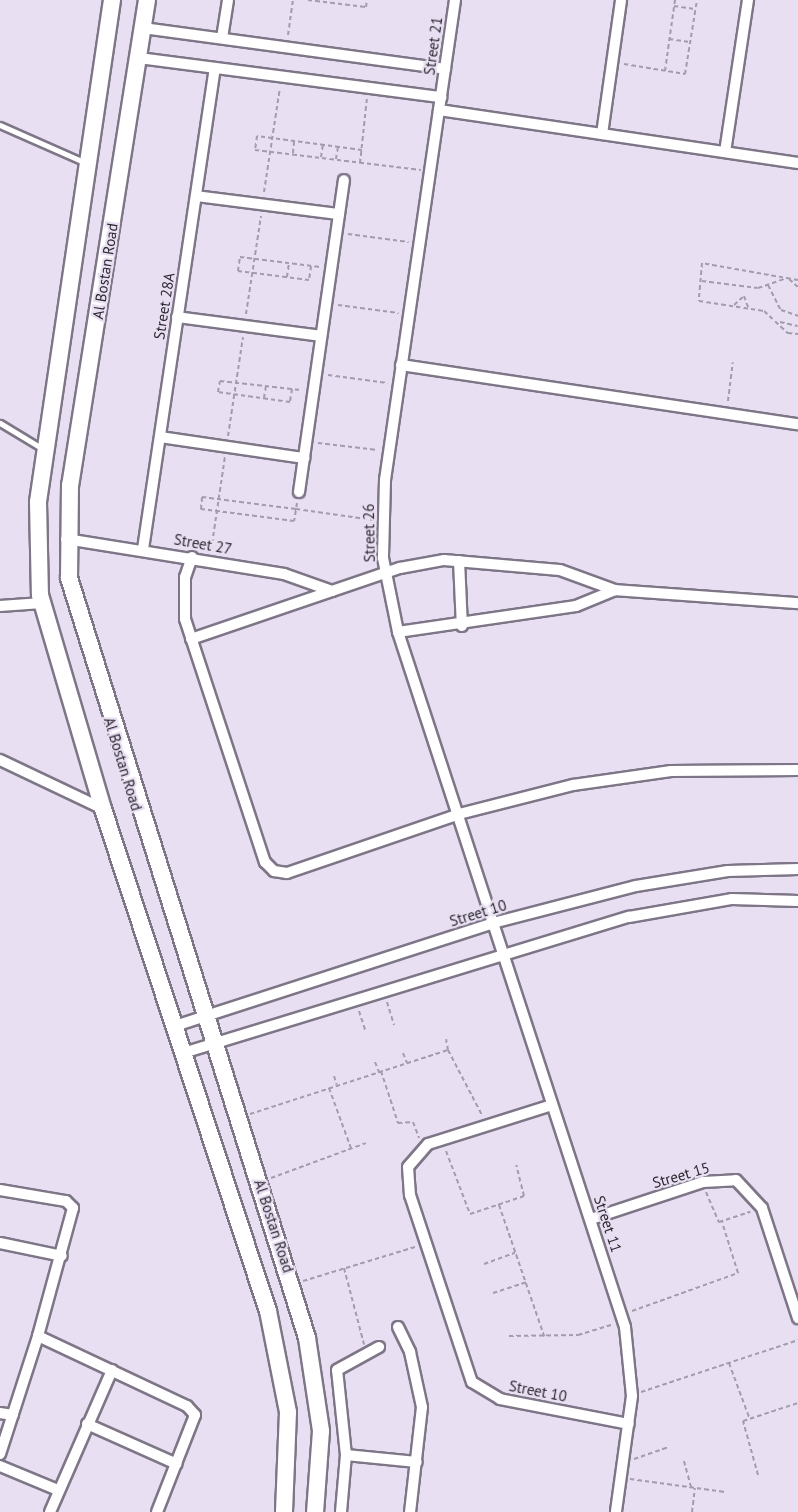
<!DOCTYPE html>
<style>
body{margin:0}
#map{position:relative;width:798px;height:1512px;overflow:hidden;background:#e8dff2;font-family:"PT Sans",sans-serif}
div>[style]{position:absolute}
[style*='--x']{left:calc(var(--x)*1px);top:calc(var(--y)*1px);width:calc(var(--w)*1px);rotate:calc(var(--a)*1deg)}
.path>*{height:2px;margin-top:-1px;transform-origin:0;background:repeating-linear-gradient(90deg,#a39cab 0 4.5px,transparent 0 7.5px)}
.roads{filter:drop-shadow(2px 0 #7e7687) drop-shadow(-2px 0 #7e7687) drop-shadow(0 2px #7e7687) drop-shadow(0 -2px #7e7687)}
.lane>*{height:5px;margin:-2.5px;padding:0 2.5px;transform-origin:2.5px;border-radius:2.5px;background:#fff}
.street>*{height:10px;margin:-5px;padding:0 5px;transform-origin:5px;border-radius:5px;background:#fff}
.primary>*{height:16px;margin:-8px;padding:0 8px;transform-origin:8px;border-radius:8px;background:#fff}
span{translate:-50% -50%;white-space:nowrap;text-align:center;line-height:1.15;-webkit-text-stroke:4.5px #e8dff2;paint-order:stroke}
.street-label{font-size:15px;color:#2b272f}
</style>
<div id="map">
<div class="path">
<div style="--x:308;--y:0;--w:58;--a:6.9"></div>
<div style="--x:366;--y:7;--w:7;--a:-82"></div>
<div style="--x:674;--y:6;--w:21;--a:8"></div>
<div style="--x:288;--y:35;--w:35;--a:-82"></div>
<div style="--x:669;--y:39;--w:21;--a:8"></div>
<div style="--x:624;--y:64;--w:62;--a:9.3"></div>
<div style="--x:685;--y:74;--w:75;--a:-80.8"></div>
<div style="--x:665;--y:71;--w:72;--a:-82"></div>
<div style="--x:362;--y:150;--w:106;--a:-172.4"></div>
<div style="--x:257;--y:136;--w:14;--a:98"></div>
<div style="--x:255;--y:150;--w:167;--a:6.9"></div>
<div style="--x:293;--y:153;--w:12;--a:-85"></div>
<div style="--x:321;--y:157;--w:12;--a:-81"></div>
<div style="--x:336;--y:159;--w:12;--a:-81"></div>
<div style="--x:360;--y:163;--w:66;--a:-83.9"></div>
<div style="--x:264;--y:192;--w:105;--a:-81.3"></div>
<div style="--x:348;--y:234;--w:61;--a:7.6"></div>
<div style="--x:311;--y:266;--w:14;--a:98"></div>
<div style="--x:309;--y:280;--w:72;--a:-172.8"></div>
<div style="--x:238;--y:271;--w:14;--a:-82"></div>
<div style="--x:240;--y:257;--w:81;--a:7.1"></div>
<div style="--x:287;--y:277;--w:14;--a:-82"></div>
<div style="--x:789;--y:279;--w:12;--a:42"></div>
<div style="--x:798;--y:280;--w:97;--a:-170"></div>
<div style="--x:702;--y:263;--w:38;--a:95"></div>
<div style="--x:699;--y:301;--w:66;--a:8.7"></div>
<div style="--x:764;--y:311;--w:33;--a:43"></div>
<div style="--x:788;--y:333;--w:10;--a:6"></div>
<div style="--x:702;--y:281;--w:56;--a:7.1"></div>
<div style="--x:758;--y:288;--w:28;--a:-19"></div>
<div style="--x:768;--y:285;--w:28;--a:63"></div>
<div style="--x:781;--y:310;--w:18;--a:19"></div>
<div style="--x:338;--y:305;--w:61;--a:7.6"></div>
<div style="--x:734;--y:305;--w:13;--a:-42"></div>
<div style="--x:744;--y:296;--w:12;--a:70"></div>
<div style="--x:246;--y:314;--w:99;--a:-81.3"></div>
<div style="--x:780;--y:322;--w:18;--a:13"></div>
<div style="--x:328;--y:375;--w:60;--a:7.7"></div>
<div style="--x:292;--y:389;--w:13;--a:99"></div>
<div style="--x:290;--y:402;--w:73;--a:-172.1"></div>
<div style="--x:218;--y:392;--w:11;--a:-80"></div>
<div style="--x:220;--y:381;--w:81;--a:6.3"></div>
<div style="--x:264;--y:398;--w:12;--a:-81"></div>
<div style="--x:728;--y:401;--w:39;--a:-83"></div>
<div style="--x:228;--y:436;--w:100;--a:-81.4"></div>
<div style="--x:318;--y:443;--w:60;--a:6.7"></div>
<div style="--x:297;--y:503;--w:18;--a:99"></div>
<div style="--x:294;--y:521;--w:94;--a:-172.6"></div>
<div style="--x:201;--y:509;--w:12;--a:-85"></div>
<div style="--x:202;--y:497;--w:95;--a:7.3"></div>
<div style="--x:296;--y:509;--w:78;--a:8.1"></div>
<div style="--x:211;--y:551;--w:96;--a:-81.6"></div>
<div style="--x:387;--y:1002;--w:24;--a:73"></div>
<div style="--x:359;--y:1011;--w:22;--a:72"></div>
<div style="--x:448;--y:1050;--w:73;--a:62.4"></div>
<div style="--x:403;--y:1053;--w:11;--a:68"></div>
<div style="--x:375;--y:1062;--w:11;--a:68"></div>
<div style="--x:381;--y:1071;--w:55;--a:71.9"></div>
<div style="--x:398;--y:1123;--w:15;--a:-4"></div>
<div style="--x:413;--y:1122;--w:17;--a:69"></div>
<div style="--x:334;--y:1076;--w:9;--a:72"></div>
<div style="--x:329;--y:1088;--w:64;--a:69.9"></div>
<div style="--x:250;--y:1114;--w:208;--a:-17.9"></div>
<div style="--x:448;--y:1050;--w:11;--a:-100"></div>
<div style="--x:446;--y:1151;--w:67;--a:69.1"></div>
<div style="--x:470;--y:1214;--w:57;--a:-18.4"></div>
<div style="--x:524;--y:1196;--w:32;--a:-104"></div>
<div style="--x:271;--y:1178;--w:101;--a:-20.2"></div>
<div style="--x:706;--y:1192;--w:33;--a:67"></div>
<div style="--x:719;--y:1222;--w:33;--a:-18"></div>
<div style="--x:499;--y:1205;--w:139;--a:71"></div>
<div style="--x:484;--y:1264;--w:33;--a:-20"></div>
<div style="--x:344;--y:1268;--w:79;--a:75.3"></div>
<div style="--x:303;--y:1281;--w:117;--a:-16.9"></div>
<div style="--x:493;--y:1293;--w:35;--a:-18"></div>
<div style="--x:632;--y:1311;--w:113;--a:-19.7"></div>
<div style="--x:738;--y:1273;--w:53;--a:-107.4"></div>
<div style="--x:509;--y:1336;--w:69;--a:-0.8"></div>
<div style="--x:578;--y:1335;--w:37;--a:-17"></div>
<div style="--x:729;--y:1363;--w:58;--a:69.7"></div>
<div style="--x:641;--y:1392;--w:165;--a:-18.3"></div>
<div style="--x:634;--y:1459;--w:36;--a:-19"></div>
<div style="--x:684;--y:1461;--w:27;--a:75"></div>
<div style="--x:758;--y:1475;--w:56;--a:-105.5"></div>
<div style="--x:743;--y:1421;--w:58;--a:-18.1"></div>
<div style="--x:630;--y:1479;--w:96;--a:7.8"></div>
<div style="--x:692;--y:1512;--w:24;--a:-83"></div>
</div>
<div class="roads">
<div class="lane">
<div style="--x:0;--y:125;--w:94;--a:23.8"></div>
<div style="--x:0;--y:423;--w:50;--a:31.2"></div>
</div>
<div class="street">
<div style="--x:455;--y:0;--w:485;--a:98.3"></div>
<div style="--x:385;--y:480;--w:78;--a:91.5"></div>
<div style="--x:383;--y:558;--w:76;--a:78.5"></div>
<div style="--x:398;--y:632;--w:731;--a:71.91"></div>
<div style="--x:625;--y:1327;--w:69;--a:84.2"></div>
<div style="--x:632;--y:1396;--w:117;--a:97.9"></div>
<div style="--x:143;--y:28;--w:305;--a:7.7"></div>
<div style="--x:222;--y:38;--w:38;--a:-81"></div>
<div style="--x:139;--y:58;--w:305;--a:7.4"></div>
<div style="--x:439;--y:110;--w:363;--a:8.4"></div>
<div style="--x:602;--y:134;--w:135;--a:-81.9"></div>
<div style="--x:725;--y:152;--w:154;--a:-81.4"></div>
<div style="--x:196;--y:196;--w:144;--a:7.2"></div>
<div style="--x:177;--y:317;--w:145;--a:7.5"></div>
<div style="--x:401;--y:365;--w:401;--a:8.5"></div>
<div style="--x:160;--y:437;--w:146;--a:8.3"></div>
<div style="--x:299;--y:492;--w:315;--a:-81.8"></div>
<div style="--x:66;--y:539;--w:221;--a:9.1"></div>
<div style="--x:284;--y:574;--w:51;--a:19.5"></div>
<div style="--x:143;--y:549;--w:486;--a:-81.5"></div>
<div style="--x:192;--y:557;--w:21;--a:109"></div>
<div style="--x:185;--y:577;--w:42;--a:90"></div>
<div style="--x:185;--y:619;--w:256;--a:71.8"></div>
<div style="--x:265;--y:862;--w:13;--a:45"></div>
<div style="--x:274;--y:871;--w:13;--a:9"></div>
<div style="--x:287;--y:873;--w:182;--a:-18.9"></div>
<div style="--x:459;--y:814;--w:118;--a:-14.3"></div>
<div style="--x:573;--y:785;--w:99;--a:-8.1"></div>
<div style="--x:671;--y:771;--w:127;--a:-0.5"></div>
<div style="--x:459;--y:561;--w:65;--a:87.4"></div>
<div style="--x:0;--y:606;--w:42;--a:-4.1"></div>
<div style="--x:398;--y:632;--w:180;--a:-8.3"></div>
<div style="--x:576;--y:606;--w:42;--a:-22.3"></div>
<div style="--x:191;--y:639;--w:221;--a:-18.8"></div>
<div style="--x:400;--y:568;--w:45;--a:-10.3"></div>
<div style="--x:444;--y:560;--w:116;--a:4.9"></div>
<div style="--x:560;--y:570;--w:59;--a:20"></div>
<div style="--x:615;--y:590;--w:183;--a:4.1"></div>
<div style="--x:0;--y:760;--w:114;--a:25.4"></div>
<div style="--x:175;--y:1026;--w:334;--a:-17.9"></div>
<div style="--x:493;--y:923;--w:148;--a:-14.5"></div>
<div style="--x:636;--y:886;--w:93;--a:-9.3"></div>
<div style="--x:728;--y:871;--w:70;--a:-1.6"></div>
<div style="--x:183;--y:1053;--w:466;--a:-17"></div>
<div style="--x:629;--y:917;--w:105;--a:-9.9"></div>
<div style="--x:732;--y:899;--w:66;--a:1.7"></div>
<div style="--x:552;--y:1105;--w:130;--a:162.5"></div>
<div style="--x:428;--y:1144;--w:30;--a:131"></div>
<div style="--x:408;--y:1167;--w:28;--a:86"></div>
<div style="--x:410;--y:1195;--w:197;--a:71.7"></div>
<div style="--x:472;--y:1382;--w:33;--a:31"></div>
<div style="--x:500;--y:1399;--w:131;--a:11"></div>
<div style="--x:0;--y:1190;--w:67;--a:9.5"></div>
<div style="--x:66;--y:1201;--w:10;--a:45"></div>
<div style="--x:73;--y:1208;--w:133;--a:105.3"></div>
<div style="--x:38;--y:1336;--w:165;--a:25.2"></div>
<div style="--x:187;--y:1406;--w:12;--a:48"></div>
<div style="--x:195;--y:1415;--w:104;--a:111.4"></div>
<div style="--x:591;--y:1219;--w:118;--a:-18.3"></div>
<div style="--x:703;--y:1182;--w:33;--a:-3"></div>
<div style="--x:736;--y:1180;--w:38;--a:47"></div>
<div style="--x:762;--y:1208;--w:116;--a:71.9"></div>
<div style="--x:0;--y:1243;--w:63;--a:11.8"></div>
<div style="--x:398;--y:1327;--w:28;--a:64"></div>
<div style="--x:410;--y:1352;--w:56;--a:77.7"></div>
<div style="--x:422;--y:1407;--w:106;--a:96.5"></div>
<div style="--x:0;--y:1413;--w:13;--a:9"></div>
<div style="--x:87;--y:1424;--w:98;--a:24"></div>
<div style="--x:0;--y:1454;--w:124;--a:-72.1"></div>
<div style="--x:346;--y:1455;--w:71;--a:5.6"></div>
<div style="--x:0;--y:1466;--w:63;--a:22.5"></div>
<div style="--x:50;--y:1512;--w:155;--a:-66.4"></div>
<div style="--x:341;--y:1512;--w:57;--a:-85"></div>
<div style="--x:346;--y:1455;--w:85;--a:-96"></div>
<div style="--x:337;--y:1370;--w:48;--a:-28.7"></div>
</div>
<div class="primary">
<div style="--x:112;--y:0;--w:507;--a:98.39"></div>
<div style="--x:38;--y:502;--w:93;--a:88.8"></div>
<div style="--x:40;--y:595;--w:223;--a:73.6"></div>
<div style="--x:103;--y:809;--w:528;--a:71.81"></div>
<div style="--x:268;--y:1311;--w:103;--a:78.8"></div>
<div style="--x:288;--y:1412;--w:100;--a:92.3"></div>
<div style="--x:147;--y:0;--w:491;--a:99"></div>
<div style="--x:70;--y:485;--w:93;--a:90.6"></div>
<div style="--x:69;--y:578;--w:796;--a:72.61"></div>
<div style="--x:307;--y:1338;--w:94;--a:81.4"></div>
<div style="--x:321;--y:1431;--w:81;--a:94.2"></div>
</div>
</div>
<div class="street-label">
<span style="left:433px;top:46px;rotate:-82deg">Street 21</span>
<span style="left:105px;top:271px;rotate:-81deg">Al Bostan Road</span>
<span style="left:164px;top:306px;rotate:-81deg">Street 28A</span>
<span style="left:369px;top:533px;rotate:-91deg">Street 26</span>
<span style="left:203px;top:544px;rotate:10deg">Street 27</span>
<span style="left:123px;top:764px;rotate:73deg">Al Bostan Road</span>
<span style="left:478px;top:913px;rotate:-17deg">Street 10</span>
<span style="left:681px;top:1175px;rotate:-16deg">Street 15</span>
<span style="left:608px;top:1224px;rotate:72deg">Street 11</span>
<span style="left:274px;top:1226px;rotate:72deg">Al Bostan Road</span>
<span style="left:538px;top:1391px;rotate:11deg">Street 10</span>
</div>
</div>
